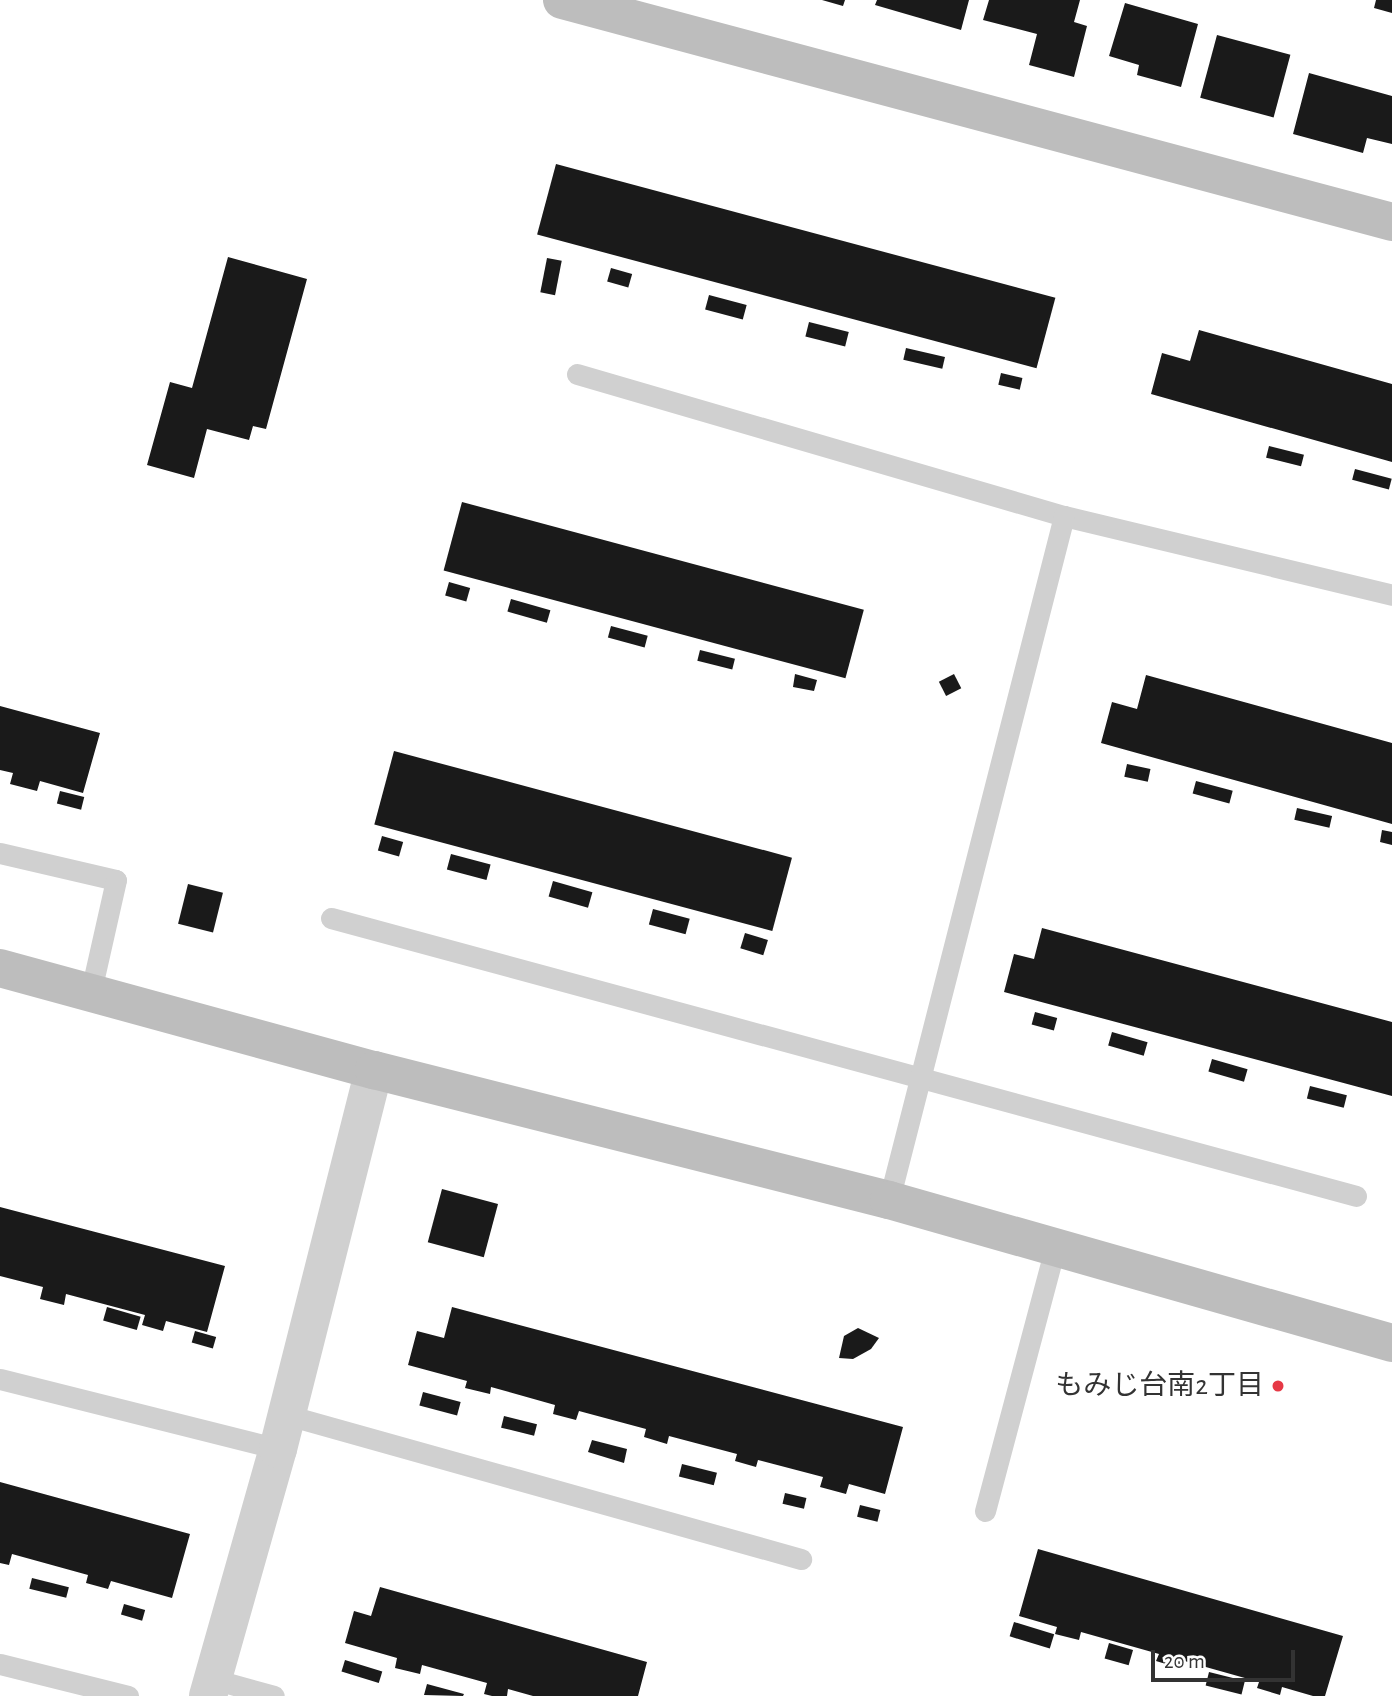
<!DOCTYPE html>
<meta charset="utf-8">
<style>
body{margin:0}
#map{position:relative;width:1392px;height:1696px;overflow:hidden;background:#fff;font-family:"Alegreya Sans","Noto Sans JP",sans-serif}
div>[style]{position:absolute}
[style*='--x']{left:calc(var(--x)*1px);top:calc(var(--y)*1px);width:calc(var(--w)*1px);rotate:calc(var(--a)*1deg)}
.building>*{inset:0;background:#1a1a1a;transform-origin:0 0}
.lane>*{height:21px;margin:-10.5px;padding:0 10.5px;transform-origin:10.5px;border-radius:10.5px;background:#d0d0d0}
.street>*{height:38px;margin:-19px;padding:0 19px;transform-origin:19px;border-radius:19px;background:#d0d0d0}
.secondary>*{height:38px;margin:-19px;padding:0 19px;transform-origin:19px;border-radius:19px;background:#bdbdbd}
.dots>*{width:19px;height:19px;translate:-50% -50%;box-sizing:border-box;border:4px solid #fff;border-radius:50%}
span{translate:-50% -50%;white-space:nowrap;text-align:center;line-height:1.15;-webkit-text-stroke:7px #fff;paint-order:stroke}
.poi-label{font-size:28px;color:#333}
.right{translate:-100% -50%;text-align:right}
.scale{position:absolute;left:1151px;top:1650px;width:144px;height:32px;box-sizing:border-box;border:4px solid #333;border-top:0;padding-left:9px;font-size:21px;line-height:24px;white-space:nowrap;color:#333;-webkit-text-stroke:5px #fff;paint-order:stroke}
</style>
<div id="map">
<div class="building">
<div style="clip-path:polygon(822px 0,845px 0,843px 6px)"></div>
<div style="clip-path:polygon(877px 0,969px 0,961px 30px,875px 5px)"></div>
<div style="clip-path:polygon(989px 0,1080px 0,1074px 22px,1087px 26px,1074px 77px,1029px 65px,1037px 34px,983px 20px)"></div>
<div style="clip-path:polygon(1376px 0,1392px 0,1392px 13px,1374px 8px)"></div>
<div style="clip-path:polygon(1125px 3px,1198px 24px,1181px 87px,1137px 75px,1139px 65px,1109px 56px)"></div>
<div style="left:1217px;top:35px;width:76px;height:65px;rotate:15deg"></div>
<div style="clip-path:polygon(1309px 73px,1392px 96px,1392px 144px,1367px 138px,1363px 153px,1293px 134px)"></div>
<div style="left:556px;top:164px;width:517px;height:73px;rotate:15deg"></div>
<div style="clip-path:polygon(228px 257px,307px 279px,266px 429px,253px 426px,249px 440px,207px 429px,194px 478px,147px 465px,170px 382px,192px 388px)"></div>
<div style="left:547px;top:258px;width:15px;height:35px;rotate:11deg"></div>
<div style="left:611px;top:268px;width:22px;height:14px;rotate:16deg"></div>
<div style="left:709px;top:295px;width:39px;height:15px;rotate:15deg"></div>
<div style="left:809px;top:322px;width:41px;height:15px;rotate:14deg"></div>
<div style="clip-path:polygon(1199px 330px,1392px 384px,1392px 462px,1151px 394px,1162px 353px,1190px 361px)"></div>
<div style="left:906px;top:348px;width:40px;height:12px;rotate:13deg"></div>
<div style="left:1001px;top:373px;width:22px;height:12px;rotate:13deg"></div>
<div style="left:1269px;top:446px;width:36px;height:12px;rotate:14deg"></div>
<div style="left:1355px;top:469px;width:38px;height:11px;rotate:15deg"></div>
<div style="left:462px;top:502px;width:416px;height:71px;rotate:15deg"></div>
<div style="left:449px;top:582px;width:22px;height:14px;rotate:16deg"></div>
<div style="left:511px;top:599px;width:41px;height:13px;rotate:16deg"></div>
<div style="left:611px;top:626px;width:38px;height:12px;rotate:15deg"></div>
<div style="left:700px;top:650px;width:36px;height:11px;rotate:14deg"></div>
<div style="clip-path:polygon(795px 674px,817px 680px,814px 691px,793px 687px)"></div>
<div style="left:954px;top:674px;width:16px;height:17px;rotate:63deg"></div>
<div style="clip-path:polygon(1146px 675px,1392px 743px,1392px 824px,1101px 743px,1112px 702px,1137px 709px)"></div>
<div style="clip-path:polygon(0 706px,100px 733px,83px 793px,40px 781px,37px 791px,10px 784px,13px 773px,0 770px)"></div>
<div style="left:394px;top:751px;width:412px;height:76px;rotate:15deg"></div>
<div style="left:1127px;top:764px;width:24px;height:13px;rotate:12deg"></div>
<div style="left:1196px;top:781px;width:38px;height:13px;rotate:15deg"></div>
<div style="left:60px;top:791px;width:25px;height:13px;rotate:14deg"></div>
<div style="left:1297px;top:808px;width:36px;height:12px;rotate:13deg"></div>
<div style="clip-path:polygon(1382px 830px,1392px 832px,1392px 845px,1380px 842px)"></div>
<div style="left:382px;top:836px;width:22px;height:15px;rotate:16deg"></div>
<div style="left:451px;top:854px;width:41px;height:16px;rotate:15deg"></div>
<div style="left:553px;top:881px;width:41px;height:16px;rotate:16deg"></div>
<div style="left:188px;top:884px;width:36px;height:41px;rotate:14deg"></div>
<div style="left:653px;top:909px;width:38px;height:16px;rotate:15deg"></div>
<div style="clip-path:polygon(1042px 928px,1392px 1022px,1392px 1096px,1004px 992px,1014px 954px,1034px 959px)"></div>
<div style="left:745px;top:933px;width:24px;height:16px;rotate:17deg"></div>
<div style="left:1035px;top:1012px;width:23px;height:13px;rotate:15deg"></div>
<div style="left:1112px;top:1032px;width:37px;height:14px;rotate:16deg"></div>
<div style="left:1212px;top:1059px;width:37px;height:13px;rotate:16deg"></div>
<div style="left:1310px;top:1086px;width:38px;height:13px;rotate:14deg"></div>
<div style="left:442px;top:1189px;width:58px;height:55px;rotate:15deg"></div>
<div style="clip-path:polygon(0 1207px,225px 1266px,207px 1332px,166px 1321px,163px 1331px,142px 1325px,145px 1315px,66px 1294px,64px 1305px,40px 1299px,43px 1287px,0 1276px)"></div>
<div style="left:107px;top:1307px;width:35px;height:14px;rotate:16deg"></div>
<div style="clip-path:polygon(452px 1307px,903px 1427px,885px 1494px,849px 1484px,846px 1494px,820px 1487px,823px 1477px,758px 1460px,756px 1467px,735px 1461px,737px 1454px,669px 1436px,667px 1444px,644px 1437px,646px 1429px,579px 1411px,576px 1420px,553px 1414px,555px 1405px,491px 1387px,490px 1394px,465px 1388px,467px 1381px,408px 1365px,417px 1331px,444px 1338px)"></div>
<div style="clip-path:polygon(858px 1328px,879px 1338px,871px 1349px,853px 1359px,839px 1358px,844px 1336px)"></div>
<div style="left:195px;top:1331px;width:22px;height:12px;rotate:16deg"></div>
<div style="left:423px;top:1392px;width:39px;height:14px;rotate:15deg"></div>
<div style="left:504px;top:1416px;width:34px;height:12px;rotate:14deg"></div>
<div style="clip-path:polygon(592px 1440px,627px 1449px,624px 1463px,588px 1452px)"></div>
<div style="left:682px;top:1464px;width:36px;height:13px;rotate:14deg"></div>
<div style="clip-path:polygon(0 1482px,190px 1534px,172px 1598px,111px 1581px,108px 1589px,86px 1583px,88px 1575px,12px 1554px,9px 1565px,0 1563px)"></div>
<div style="left:785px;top:1493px;width:22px;height:11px;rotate:13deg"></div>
<div style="left:860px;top:1505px;width:21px;height:12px;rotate:14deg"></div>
<div style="clip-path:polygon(1038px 1549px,1343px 1636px,1325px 1696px,1313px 1696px,1282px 1687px,1280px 1695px,1257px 1688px,1259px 1682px,1181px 1660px,1179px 1668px,1156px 1661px,1159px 1654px,1081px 1632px,1079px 1640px,1055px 1634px,1057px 1627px,1019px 1616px)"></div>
<div style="left:32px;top:1578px;width:38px;height:11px;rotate:14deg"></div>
<div style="clip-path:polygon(380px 1587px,647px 1662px,638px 1696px,533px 1696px,508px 1689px,507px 1696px,492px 1696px,484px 1694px,487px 1683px,422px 1665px,420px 1674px,395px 1668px,397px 1658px,345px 1643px,354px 1611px,371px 1616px)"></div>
<div style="left:124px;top:1604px;width:22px;height:11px;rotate:16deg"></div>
<div style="left:1014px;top:1622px;width:42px;height:15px;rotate:17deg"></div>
<div style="left:1109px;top:1643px;width:25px;height:16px;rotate:16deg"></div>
<div style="left:345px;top:1660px;width:39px;height:12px;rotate:17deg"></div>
<div style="left:1209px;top:1672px;width:37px;height:14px;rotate:14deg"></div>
<div style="clip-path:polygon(427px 1684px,464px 1694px,463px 1696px,424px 1695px)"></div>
</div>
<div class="lane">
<div style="--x:577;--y:374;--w:507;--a:16.26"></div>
<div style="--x:1064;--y:516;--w:337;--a:13.5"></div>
<div style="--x:0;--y:853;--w:119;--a:13.1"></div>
<div style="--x:116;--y:880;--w:114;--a:102.7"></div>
<div style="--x:331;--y:918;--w:1062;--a:15.17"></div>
<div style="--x:889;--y:1200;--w:706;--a:-75.65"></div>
<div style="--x:0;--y:1379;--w:287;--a:14.1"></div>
<div style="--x:287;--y:1415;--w:534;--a:15.65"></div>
<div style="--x:985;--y:1511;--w:272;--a:-75.1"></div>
<div style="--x:0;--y:1664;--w:132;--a:14"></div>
<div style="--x:213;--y:1679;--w:63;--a:15.6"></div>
</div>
<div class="street">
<div style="--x:208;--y:1696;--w:257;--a:-74.2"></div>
<div style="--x:278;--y:1449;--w:391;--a:-75.8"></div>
</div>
<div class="secondary">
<div style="--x:562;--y:0;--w:859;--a:14.97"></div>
<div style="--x:0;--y:968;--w:388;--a:15.3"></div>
<div style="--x:374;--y:1070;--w:531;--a:14.17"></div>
<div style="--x:889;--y:1200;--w:523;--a:15.87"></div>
</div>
<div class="dots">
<div style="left:1278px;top:1386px;background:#e63946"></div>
</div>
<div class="poi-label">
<span class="right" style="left:1264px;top:1386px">もみじ台南2丁目</span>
</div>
<div class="scale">20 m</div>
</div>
